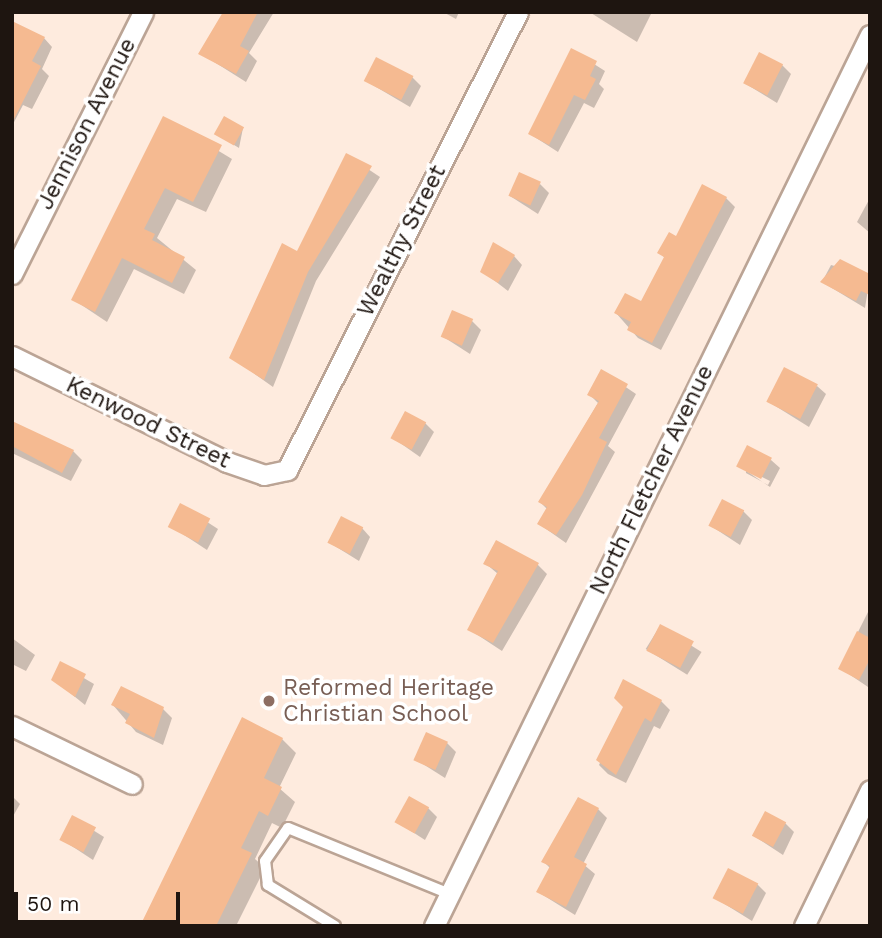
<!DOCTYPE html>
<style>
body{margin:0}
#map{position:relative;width:882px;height:938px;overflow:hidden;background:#feebde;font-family:"Work Sans",sans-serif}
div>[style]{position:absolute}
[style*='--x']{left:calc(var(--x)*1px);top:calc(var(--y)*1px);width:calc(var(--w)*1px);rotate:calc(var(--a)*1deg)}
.shadow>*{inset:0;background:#0003;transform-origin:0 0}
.building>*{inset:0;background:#f5ba91;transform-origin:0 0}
.roads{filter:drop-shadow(2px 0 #bba495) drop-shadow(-2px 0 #bba495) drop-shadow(0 2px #bba495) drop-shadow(0 -2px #bba495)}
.service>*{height:10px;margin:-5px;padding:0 5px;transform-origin:5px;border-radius:5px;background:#fff}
.minor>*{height:19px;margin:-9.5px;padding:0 9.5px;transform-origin:9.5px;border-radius:9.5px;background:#fff}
.dots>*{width:19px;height:19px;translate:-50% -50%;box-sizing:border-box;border:4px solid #fff;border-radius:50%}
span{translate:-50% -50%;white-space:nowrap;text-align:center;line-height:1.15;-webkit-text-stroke:7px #fff;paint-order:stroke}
.street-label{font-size:23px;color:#1e1510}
.education-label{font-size:23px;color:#785e54}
.left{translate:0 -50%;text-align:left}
.frame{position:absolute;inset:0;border:14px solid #1e1510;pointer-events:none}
.scale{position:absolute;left:14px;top:892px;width:166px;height:32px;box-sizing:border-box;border:4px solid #1e1510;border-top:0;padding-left:9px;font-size:21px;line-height:24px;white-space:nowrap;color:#1e1510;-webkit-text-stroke:5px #fff;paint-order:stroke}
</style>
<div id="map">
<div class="shadow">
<div style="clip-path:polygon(225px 12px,274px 12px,249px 53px,257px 61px,246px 82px,200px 53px)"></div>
<div style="clip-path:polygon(443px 12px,459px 12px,456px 19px)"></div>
<div style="clip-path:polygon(652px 12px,637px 42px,591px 13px,592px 12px)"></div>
<div style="clip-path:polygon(12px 37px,44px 38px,52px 47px,42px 69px,49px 76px,32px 109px,23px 105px,12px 126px)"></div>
<div style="clip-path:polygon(572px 50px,605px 71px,599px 84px,604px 89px,594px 108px,584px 103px,558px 152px,530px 134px)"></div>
<div style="clip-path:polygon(782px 65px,791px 74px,777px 103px,746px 84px)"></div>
<div style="clip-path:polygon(412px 77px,421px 86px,410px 107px,366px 81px)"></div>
<div style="clip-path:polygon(164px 118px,232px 159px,206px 212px,177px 199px,157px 238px,196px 270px,184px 294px,134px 269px,107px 322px,74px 300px)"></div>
<div style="clip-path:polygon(243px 128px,239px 148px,216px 134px)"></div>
<div style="clip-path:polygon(347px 155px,380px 177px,316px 281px,273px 387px,231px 357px,298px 253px)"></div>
<div style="clip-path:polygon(540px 184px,549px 193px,538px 214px,510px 196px)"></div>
<div style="clip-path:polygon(726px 198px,735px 207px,661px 350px,638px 338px,616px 313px,641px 303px,665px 258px,660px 253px)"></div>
<div style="clip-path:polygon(870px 198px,870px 233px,857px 222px)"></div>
<div style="clip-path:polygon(514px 256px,522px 265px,508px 291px,482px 271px)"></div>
<div style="clip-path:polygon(831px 265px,870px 276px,865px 308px,822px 282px)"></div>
<div style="clip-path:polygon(472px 321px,481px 330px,470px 354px,442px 336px)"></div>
<div style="clip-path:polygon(602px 371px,636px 394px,608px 446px,615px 452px,566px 543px,539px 524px,548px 510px,540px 502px,598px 403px,589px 394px)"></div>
<div style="clip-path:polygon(817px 386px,826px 394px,809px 427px,769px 402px)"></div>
<div style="clip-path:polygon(425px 423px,434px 432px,420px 457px,393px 438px)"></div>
<div style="clip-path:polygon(12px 426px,73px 451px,82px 460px,71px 481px,12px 453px)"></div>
<div style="clip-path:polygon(evenodd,771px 460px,780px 468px,770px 487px,738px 465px,771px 460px,746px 469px,770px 481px,768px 485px,746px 473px,746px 469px)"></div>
<div style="clip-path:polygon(181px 505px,218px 529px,207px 550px,172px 527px)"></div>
<div style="clip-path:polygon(743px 511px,752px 520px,740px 545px,711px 526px)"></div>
<div style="clip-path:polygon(362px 528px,370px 537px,359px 561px,330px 543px)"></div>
<div style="clip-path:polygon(485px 563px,538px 565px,547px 574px,502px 651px,470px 630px,498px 574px)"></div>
<div style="clip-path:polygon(870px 608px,870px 685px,868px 687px,840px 668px)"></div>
<div style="left:660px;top:626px;width:49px;height:27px;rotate:32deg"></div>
<div style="clip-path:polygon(12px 638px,35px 655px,26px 671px,12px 664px)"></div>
<div style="clip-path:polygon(60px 664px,94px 684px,85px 705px,53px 679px)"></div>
<div style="clip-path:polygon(661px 701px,670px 710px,660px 729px,654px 726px,626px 783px,608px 774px,599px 765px,625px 707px)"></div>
<div style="clip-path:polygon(113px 705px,163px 709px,172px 718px,163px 745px,136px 732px)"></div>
<div style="clip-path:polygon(282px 739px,296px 753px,279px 788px,295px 802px,282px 828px,272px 823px,255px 859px,265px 868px,236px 926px,142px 926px)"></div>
<div style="clip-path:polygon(447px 743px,456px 752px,445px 778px,415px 759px)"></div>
<div style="clip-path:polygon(12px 796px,20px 804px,12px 818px)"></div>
<div style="clip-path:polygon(428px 808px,437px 817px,425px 840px,397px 822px)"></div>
<div style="clip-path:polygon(598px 809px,607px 818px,583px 864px,595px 874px,575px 915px,538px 892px,550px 868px,543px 861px)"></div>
<div style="clip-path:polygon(72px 817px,104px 837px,93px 860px,61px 839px)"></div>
<div style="clip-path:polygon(785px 823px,794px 832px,783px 855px,754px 836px)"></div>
<div style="clip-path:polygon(757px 884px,766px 893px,752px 921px,715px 898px)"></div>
</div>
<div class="building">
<div style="clip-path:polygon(223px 12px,258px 12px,240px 46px,249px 51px,236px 74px,198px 54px)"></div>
<div style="clip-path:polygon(12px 21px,45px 37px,32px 61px,41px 66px,12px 123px)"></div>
<div style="clip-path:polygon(571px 48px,597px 61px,590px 76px,596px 79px,585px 100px,574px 95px,549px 145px,528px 134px)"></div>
<div style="left:759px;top:52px;width:27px;height:35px;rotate:27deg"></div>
<div style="left:376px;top:57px;width:42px;height:27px;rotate:27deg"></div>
<div style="clip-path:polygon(163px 116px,222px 145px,193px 202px,165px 188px,144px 229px,155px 234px,152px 240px,185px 257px,172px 283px,122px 258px,95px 312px,71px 300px)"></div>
<div style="left:224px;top:116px;width:23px;height:21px;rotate:29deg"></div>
<div style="clip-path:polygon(346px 153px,372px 166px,308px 272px,264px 380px,229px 358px,282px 243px,297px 251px)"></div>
<div style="left:519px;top:172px;width:24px;height:26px;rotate:24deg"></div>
<div style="clip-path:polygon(702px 184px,727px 197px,652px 343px,627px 330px,631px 322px,614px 313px,625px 293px,641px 301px,664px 257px,657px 253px,669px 232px,676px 236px)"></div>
<div style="clip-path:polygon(493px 242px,515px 255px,498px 283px,480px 272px)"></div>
<div style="clip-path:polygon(840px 259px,870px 274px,870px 295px,861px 291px,856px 301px,820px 282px)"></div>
<div style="left:452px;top:310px;width:23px;height:29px;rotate:23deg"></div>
<div style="left:784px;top:367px;width:38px;height:39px;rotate:27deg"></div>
<div style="clip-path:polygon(601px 369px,628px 384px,599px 438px,607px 442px,582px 495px,556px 535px,537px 524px,547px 507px,538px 502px,599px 401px,587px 395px)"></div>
<div style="left:405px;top:411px;width:24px;height:31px;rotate:28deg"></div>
<div style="clip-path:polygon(12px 421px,74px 450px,62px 473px,12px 446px)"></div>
<div style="left:747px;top:445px;width:28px;height:24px;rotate:27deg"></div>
<div style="left:722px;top:499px;width:25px;height:30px;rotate:27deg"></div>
<div style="left:180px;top:503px;width:34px;height:27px;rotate:27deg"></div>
<div style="left:341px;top:516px;width:25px;height:30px;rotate:27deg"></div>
<div style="clip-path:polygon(496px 540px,539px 563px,493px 643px,467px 630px,498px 571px,483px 564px)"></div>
<div style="left:660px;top:624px;width:38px;height:30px;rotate:27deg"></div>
<div style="clip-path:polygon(857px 631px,870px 638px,870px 659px,859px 680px,838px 669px)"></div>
<div style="clip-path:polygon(60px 661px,86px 674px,75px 697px,51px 680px)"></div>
<div style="clip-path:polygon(623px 679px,662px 700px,651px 722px,645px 718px,616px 775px,596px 760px,623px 707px,614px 698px)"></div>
<div style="clip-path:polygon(121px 686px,164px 707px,154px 738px,125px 723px,130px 714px,111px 705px)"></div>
<div style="clip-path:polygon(242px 717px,283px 738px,264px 778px,282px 787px,268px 816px,259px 811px,241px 848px,252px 853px,216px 926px,140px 926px)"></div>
<div style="left:426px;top:732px;width:24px;height:31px;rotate:24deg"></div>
<div style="left:409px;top:796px;width:23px;height:30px;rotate:29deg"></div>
<div style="clip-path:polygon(578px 797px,599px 808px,574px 857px,587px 864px,566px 907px,536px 892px,550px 866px,541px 862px)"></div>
<div style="left:765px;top:811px;width:24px;height:28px;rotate:28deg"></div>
<div style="left:72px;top:815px;width:27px;height:28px;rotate:27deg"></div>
<div style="left:728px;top:868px;width:34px;height:34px;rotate:27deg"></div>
</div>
<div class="roads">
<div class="service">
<div style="--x:335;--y:926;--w:79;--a:-148.5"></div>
<div style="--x:268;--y:885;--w:24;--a:-97"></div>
<div style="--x:265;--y:861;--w:40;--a:-55.1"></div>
<div style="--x:288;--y:828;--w:175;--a:22.2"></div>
</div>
<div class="minor">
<div style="--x:12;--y:274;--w:293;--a:-63.4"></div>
<div style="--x:12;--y:356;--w:240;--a:26.2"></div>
<div style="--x:227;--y:462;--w:39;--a:19"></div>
<div style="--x:264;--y:475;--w:24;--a:-12"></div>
<div style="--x:287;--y:470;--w:513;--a:-63.24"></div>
<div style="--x:12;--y:726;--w:133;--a:25.8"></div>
<div style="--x:434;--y:926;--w:992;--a:-63.93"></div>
<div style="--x:804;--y:926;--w:151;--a:-64.1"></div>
</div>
</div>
<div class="dots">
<div style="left:269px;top:701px;background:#8d6e63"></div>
</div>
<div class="street-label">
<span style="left:87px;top:124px;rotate:-63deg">Jennison Avenue</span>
<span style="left:402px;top:241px;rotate:-63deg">Wealthy Street</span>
<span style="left:148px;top:423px;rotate:26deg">Kenwood Street</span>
<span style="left:652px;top:480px;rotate:-64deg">North Fletcher Avenue</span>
</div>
<div class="education-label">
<span class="left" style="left:283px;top:701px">Reformed Heritage<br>Christian School</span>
</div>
<div class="frame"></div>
<div class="scale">50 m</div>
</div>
